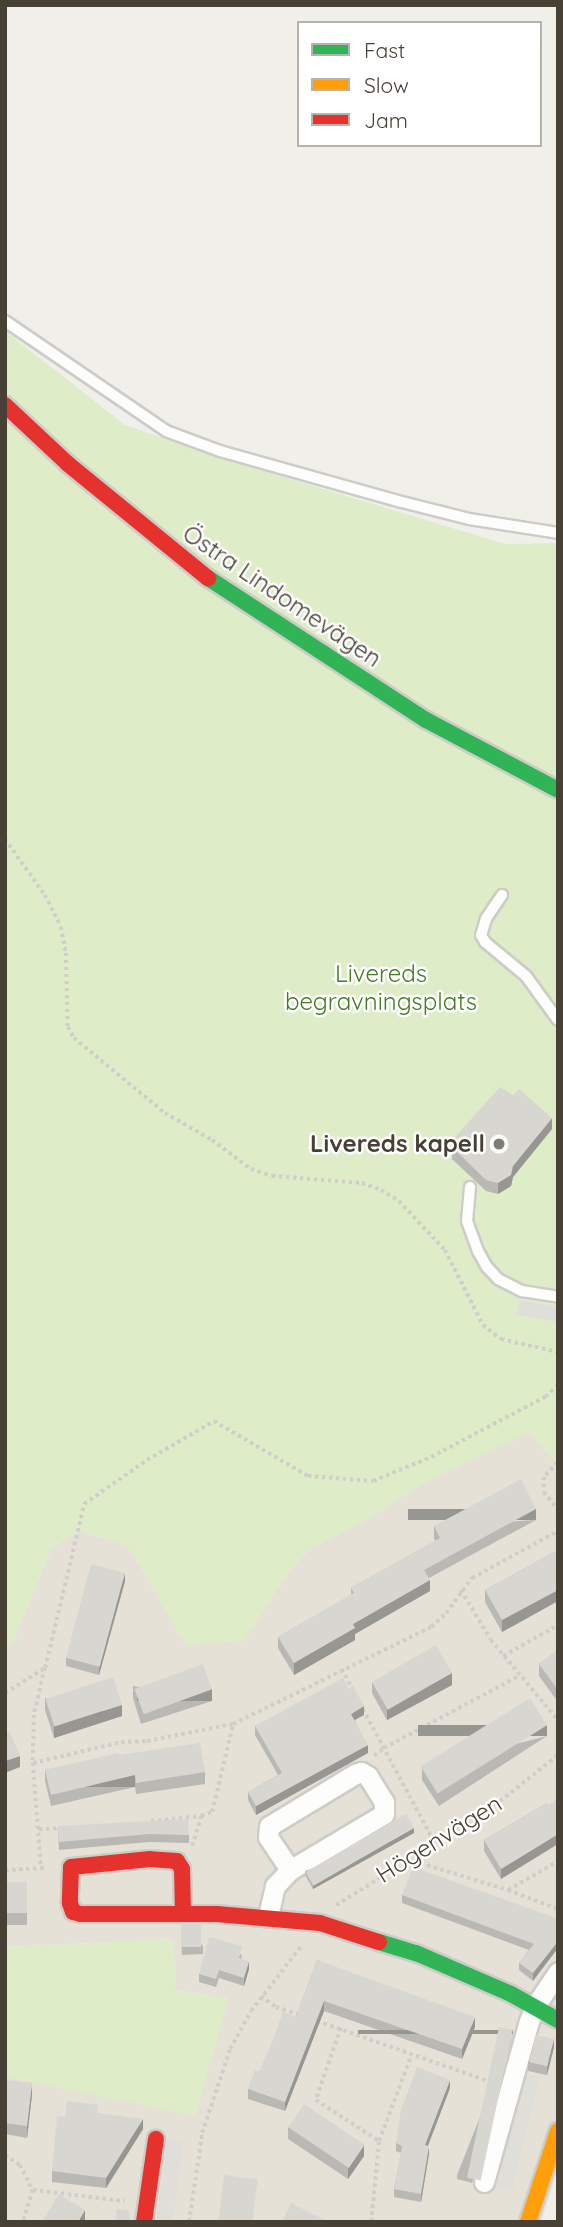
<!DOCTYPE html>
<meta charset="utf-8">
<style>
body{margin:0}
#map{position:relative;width:563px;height:2227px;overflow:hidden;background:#f0efea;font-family:Quicksand,sans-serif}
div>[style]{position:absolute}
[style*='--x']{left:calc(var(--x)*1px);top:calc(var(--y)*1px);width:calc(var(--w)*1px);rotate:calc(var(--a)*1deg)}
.residential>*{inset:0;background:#e5e1d7}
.green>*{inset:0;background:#deecc8}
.parking>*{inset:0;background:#e0ded9;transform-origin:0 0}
.path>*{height:3.5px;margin-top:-1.75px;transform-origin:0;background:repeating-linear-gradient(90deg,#d1ceca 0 3.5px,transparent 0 7px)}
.roads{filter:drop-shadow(2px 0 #ceccc7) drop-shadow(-2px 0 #ceccc7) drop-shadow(0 2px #ceccc7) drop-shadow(0 -2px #ceccc7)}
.lane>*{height:10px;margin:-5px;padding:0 5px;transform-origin:5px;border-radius:5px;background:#fdfdfc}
.street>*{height:19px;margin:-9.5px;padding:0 9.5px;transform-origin:9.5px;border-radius:9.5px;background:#fdfdfc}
.fast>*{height:16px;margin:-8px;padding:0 8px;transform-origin:8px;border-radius:8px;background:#30b455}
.slow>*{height:16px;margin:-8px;padding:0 8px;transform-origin:8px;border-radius:8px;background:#ff9f0a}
.jam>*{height:16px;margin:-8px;padding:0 8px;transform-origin:8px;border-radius:8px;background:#e5322d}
.wall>*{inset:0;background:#bab8b4;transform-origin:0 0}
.shaded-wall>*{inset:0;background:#979692;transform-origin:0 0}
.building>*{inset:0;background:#d8d6d1;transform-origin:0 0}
.dots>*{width:19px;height:19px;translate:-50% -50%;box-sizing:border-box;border:4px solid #fff;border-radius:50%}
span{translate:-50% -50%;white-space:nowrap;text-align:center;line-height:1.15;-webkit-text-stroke:5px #fff;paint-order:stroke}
.street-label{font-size:24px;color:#474035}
.park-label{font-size:24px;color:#467c25}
.poi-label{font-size:24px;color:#474035;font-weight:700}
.right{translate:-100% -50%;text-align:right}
.frame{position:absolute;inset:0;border:7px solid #474035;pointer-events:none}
.legend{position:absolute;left:297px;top:21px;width:245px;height:126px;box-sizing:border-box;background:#fff;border:2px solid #b5b3ae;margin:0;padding:9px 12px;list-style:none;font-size:21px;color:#474035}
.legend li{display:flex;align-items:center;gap:14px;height:35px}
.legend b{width:35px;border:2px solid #b5b3ae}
</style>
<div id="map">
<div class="residential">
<div style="clip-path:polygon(529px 1432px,558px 1465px,558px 2169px,541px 2222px,5px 2222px,5px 2071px,228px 1998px,175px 1990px,174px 1939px,5px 1947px,5px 1651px,14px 1639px,52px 1547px,80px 1531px,128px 1546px,186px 1645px,291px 1569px,310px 1549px,365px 1521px,422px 1484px)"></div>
</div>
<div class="green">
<div style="clip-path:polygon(5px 331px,125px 425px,224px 459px,505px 544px,558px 543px,558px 1465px,529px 1433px,422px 1484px,365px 1521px,310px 1549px,291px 1569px,244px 1641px,186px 1645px,128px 1546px,80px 1531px,52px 1547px,14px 1639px,5px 1651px)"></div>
<div style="clip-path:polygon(174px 1939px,175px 1990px,229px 1998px,195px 2116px,5px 2077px,5px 1947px)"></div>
</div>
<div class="parking">
<div style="clip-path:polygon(520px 1301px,558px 1306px,558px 1322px,516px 1315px)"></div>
<div style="left:525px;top:2073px;width:16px;height:118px;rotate:14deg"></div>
<div style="left:166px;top:2139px;width:17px;height:84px;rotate:7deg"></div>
</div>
<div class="path">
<div style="--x:5;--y:839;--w:69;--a:54.5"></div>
<div style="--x:45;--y:895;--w:36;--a:63"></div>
<div style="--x:61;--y:927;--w:26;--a:79"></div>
<div style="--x:66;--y:953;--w:74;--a:88.5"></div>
<div style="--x:68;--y:1027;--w:13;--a:61"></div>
<div style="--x:74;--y:1038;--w:118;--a:39.5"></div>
<div style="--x:165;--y:1113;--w:54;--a:29.9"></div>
<div style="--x:212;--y:1140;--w:49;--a:36.6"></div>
<div style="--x:251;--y:1169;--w:22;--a:18"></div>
<div style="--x:272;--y:1176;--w:90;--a:4.4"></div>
<div style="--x:362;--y:1183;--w:20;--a:20"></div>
<div style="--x:381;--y:1190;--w:21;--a:31"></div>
<div style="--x:399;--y:1201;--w:67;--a:46.8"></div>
<div style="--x:445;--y:1250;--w:84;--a:63.1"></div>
<div style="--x:483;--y:1325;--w:23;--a:38"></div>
<div style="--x:501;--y:1339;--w:58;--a:12.8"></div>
<div style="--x:558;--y:1463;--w:20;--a:135"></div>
<div style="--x:544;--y:1477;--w:15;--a:90"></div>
<div style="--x:544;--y:1492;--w:22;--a:51"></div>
<div style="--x:461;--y:1590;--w:58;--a:59"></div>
<div style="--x:491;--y:1640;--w:104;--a:50.1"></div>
<div style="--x:503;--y:1656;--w:63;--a:-29.4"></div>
<div style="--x:45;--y:1668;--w:48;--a:103.2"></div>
<div style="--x:34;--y:1715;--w:48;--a:91.2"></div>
<div style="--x:33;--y:1763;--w:105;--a:85.6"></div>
<div style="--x:41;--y:1868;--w:6;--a:0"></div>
<div style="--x:342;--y:1669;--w:24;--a:62"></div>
<div style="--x:5;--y:1693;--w:47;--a:-32"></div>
<div style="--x:45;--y:1668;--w:169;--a:-76.6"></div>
<div style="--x:84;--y:1504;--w:77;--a:-34.9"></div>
<div style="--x:147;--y:1460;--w:78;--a:-30.2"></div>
<div style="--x:214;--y:1421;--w:109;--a:30.3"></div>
<div style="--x:308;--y:1476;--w:65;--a:4.4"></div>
<div style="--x:373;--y:1481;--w:63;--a:-22.5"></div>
<div style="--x:431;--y:1457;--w:129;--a:-27.8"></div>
<div style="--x:545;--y:1397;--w:18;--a:-43"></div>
<div style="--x:363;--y:1709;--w:152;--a:61.8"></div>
<div style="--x:374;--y:1756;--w:13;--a:-39"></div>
<div style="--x:384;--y:1748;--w:153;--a:-28.1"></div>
<div style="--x:33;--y:1763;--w:90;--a:-13.4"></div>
<div style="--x:121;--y:1742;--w:26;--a:-2"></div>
<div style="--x:147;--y:1741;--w:88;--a:-11.2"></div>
<div style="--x:233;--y:1724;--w:220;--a:-26.1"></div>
<div style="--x:431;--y:1627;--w:21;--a:-43"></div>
<div style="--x:446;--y:1613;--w:44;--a:-53.4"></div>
<div style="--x:472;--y:1578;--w:98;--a:-28.7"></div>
<div style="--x:151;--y:1821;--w:50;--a:-5.7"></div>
<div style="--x:39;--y:1829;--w:24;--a:-2"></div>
<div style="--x:192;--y:1846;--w:31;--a:-73"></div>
<div style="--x:201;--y:1816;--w:12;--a:-20"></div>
<div style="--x:212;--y:1812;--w:90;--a:-76.6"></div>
<div style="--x:407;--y:1859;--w:106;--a:17.1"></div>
<div style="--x:508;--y:1890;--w:53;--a:20.8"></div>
<div style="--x:5;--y:1870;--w:36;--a:-3"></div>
<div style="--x:508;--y:1890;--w:58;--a:-30.1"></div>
<div style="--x:336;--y:1905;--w:180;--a:-31.8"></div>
<div style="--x:489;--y:1810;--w:88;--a:-38.6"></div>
<div style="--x:261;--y:1996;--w:19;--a:36"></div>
<div style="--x:276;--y:2007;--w:25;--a:18"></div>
<div style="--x:317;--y:2021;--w:181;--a:19.3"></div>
<div style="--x:341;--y:2028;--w:76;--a:109.1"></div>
<div style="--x:316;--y:2100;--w:75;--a:33.1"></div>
<div style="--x:5;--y:2155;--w:18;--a:34"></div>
<div style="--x:20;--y:2165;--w:28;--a:63"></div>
<div style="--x:33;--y:2190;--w:34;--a:107"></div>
<div style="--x:33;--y:2190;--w:92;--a:6.9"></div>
<div style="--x:189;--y:2222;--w:90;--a:-81.7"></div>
<div style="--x:202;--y:2133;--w:89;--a:-71.6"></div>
<div style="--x:230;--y:2049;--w:43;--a:-61.1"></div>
<div style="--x:251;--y:2011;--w:83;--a:-52.3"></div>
<div style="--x:371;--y:2222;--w:81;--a:-84.4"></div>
<div style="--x:379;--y:2141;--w:91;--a:-69.4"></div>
</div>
<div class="roads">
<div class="lane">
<div style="--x:5;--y:321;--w:195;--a:34.3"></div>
<div style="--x:166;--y:431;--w:58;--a:20.3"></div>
<div style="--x:220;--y:451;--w:189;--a:15.7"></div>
<div style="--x:402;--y:502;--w:69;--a:14.2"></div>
<div style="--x:469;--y:519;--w:90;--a:8.9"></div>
<div style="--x:502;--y:895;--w:29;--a:124"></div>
<div style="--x:486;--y:919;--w:17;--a:107"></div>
<div style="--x:481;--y:935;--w:8;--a:60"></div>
<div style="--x:485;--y:942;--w:53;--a:39.7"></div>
<div style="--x:526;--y:976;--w:54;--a:54"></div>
<div style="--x:470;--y:1187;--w:34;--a:95"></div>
<div style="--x:467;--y:1221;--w:32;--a:70"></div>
<div style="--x:478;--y:1251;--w:18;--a:61"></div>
<div style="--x:487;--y:1267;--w:16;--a:47"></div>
<div style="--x:498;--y:1279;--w:27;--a:27"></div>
<div style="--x:522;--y:1291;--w:36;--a:9"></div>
</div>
<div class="street">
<div style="--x:268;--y:1916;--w:31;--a:-77"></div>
<div style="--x:275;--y:1886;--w:22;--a:-47"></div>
<div style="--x:290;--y:1870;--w:109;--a:-30.8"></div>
<div style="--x:384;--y:1814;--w:12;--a:-90"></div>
<div style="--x:384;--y:1802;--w:31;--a:-122"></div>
<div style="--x:368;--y:1776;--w:8;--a:-150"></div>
<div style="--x:361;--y:1772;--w:6;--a:162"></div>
<div style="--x:355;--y:1774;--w:100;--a:148.8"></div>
<div style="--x:269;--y:1826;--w:11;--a:95"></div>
<div style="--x:268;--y:1837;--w:40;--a:56"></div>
<div style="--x:484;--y:2182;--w:167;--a:-74.4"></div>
<div style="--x:529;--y:2021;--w:16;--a:-68"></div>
<div style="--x:535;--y:2006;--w:41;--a:-55.9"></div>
</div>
<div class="fast">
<div style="--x:208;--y:578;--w:260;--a:33.1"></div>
<div style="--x:426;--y:720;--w:149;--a:27.9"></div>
<div style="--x:379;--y:1942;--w:39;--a:17"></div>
<div style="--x:416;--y:1953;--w:103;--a:23.3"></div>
<div style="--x:511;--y:1994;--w:54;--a:29"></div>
</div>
<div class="slow">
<div style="--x:528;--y:2222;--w:96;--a:-71.8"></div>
</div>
<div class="jam">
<div style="--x:5;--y:405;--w:86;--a:43.1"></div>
<div style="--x:68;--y:464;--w:181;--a:39.2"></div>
<div style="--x:183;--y:1913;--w:44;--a:-91.3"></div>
<div style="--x:182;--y:1869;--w:9;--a:-122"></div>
<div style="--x:177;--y:1861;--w:27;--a:-176"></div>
<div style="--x:150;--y:1859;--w:79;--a:174.2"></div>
<div style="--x:71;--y:1867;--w:36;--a:92"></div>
<div style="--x:70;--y:1903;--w:9;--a:72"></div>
<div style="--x:73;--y:1912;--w:8;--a:14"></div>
<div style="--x:81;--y:1914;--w:136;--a:0"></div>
<div style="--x:217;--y:1914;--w:103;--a:5"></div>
<div style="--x:320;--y:1923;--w:62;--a:17.9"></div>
<div style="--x:144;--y:2222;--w:84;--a:-81.8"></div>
</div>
</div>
<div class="wall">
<div style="clip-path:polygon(552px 1129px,513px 1177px,511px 1186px,498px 1194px,486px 1191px,452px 1159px,452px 1147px)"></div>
<div style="clip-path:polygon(536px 1520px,429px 1578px,430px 1591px,355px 1634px,355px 1640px,294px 1675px,278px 1648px,278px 1637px,351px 1595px,351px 1588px,435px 1541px,434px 1538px,434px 1526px)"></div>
<div style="clip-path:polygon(558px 1550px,558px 1601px,502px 1632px,485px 1602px,485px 1590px)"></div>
<div style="clip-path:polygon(125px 1581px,99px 1675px,66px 1666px,66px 1658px)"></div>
<div style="clip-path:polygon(558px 1650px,558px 1702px,539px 1676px,539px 1664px)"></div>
<div style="clip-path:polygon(372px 1682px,452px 1685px,387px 1720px,372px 1693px)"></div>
<div style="clip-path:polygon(133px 1686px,212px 1701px,141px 1724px,133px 1698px)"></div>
<div style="clip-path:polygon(45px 1698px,122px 1716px,54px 1738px,45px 1710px)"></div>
<div style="clip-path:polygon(364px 1715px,355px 1720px,368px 1753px,256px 1815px,248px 1800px,248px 1792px,278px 1775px,255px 1735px,255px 1726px)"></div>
<div style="clip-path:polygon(547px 1736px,439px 1806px,422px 1780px,422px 1768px)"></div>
<div style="clip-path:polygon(119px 1755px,205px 1772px,205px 1784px,136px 1794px,135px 1787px,51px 1806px,45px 1781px,45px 1770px)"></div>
<div style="clip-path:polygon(547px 1803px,501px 1879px,484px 1851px,484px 1840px)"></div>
<div style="clip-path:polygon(58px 1826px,189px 1835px,189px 1843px,149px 1842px,59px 1850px)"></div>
<div style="clip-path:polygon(414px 1833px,313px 1889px,305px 1875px,305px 1871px)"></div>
<div style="left:5px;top:1882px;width:22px;height:43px"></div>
<div style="clip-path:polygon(402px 1895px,556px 1918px,533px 1981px,519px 1970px,519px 1963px,529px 1950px,402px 1903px)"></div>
<div style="clip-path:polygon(181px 1923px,203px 1946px,203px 1954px,182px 1955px)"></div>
<div style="clip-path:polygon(242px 1954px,241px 1958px,249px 1969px,244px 1986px,219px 1978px,216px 1987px,199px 1982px,199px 1974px)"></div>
<div style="clip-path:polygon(317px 1960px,475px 2027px,462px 2059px,324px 2011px,285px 2111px,248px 2099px,248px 2089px,259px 2072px,296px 2017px)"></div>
<div style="clip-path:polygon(513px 2034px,472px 2183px,457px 2179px,457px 2175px)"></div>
<div style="clip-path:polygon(554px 2047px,547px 2075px,528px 2071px,528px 2062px)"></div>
<div style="clip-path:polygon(5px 2080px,32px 2095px,27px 2138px,5px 2134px)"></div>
<div style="clip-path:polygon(450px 2088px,428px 2146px,429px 2154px,421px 2202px,394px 2197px,394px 2189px,401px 2153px,396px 2151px,396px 2143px)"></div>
<div style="clip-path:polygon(98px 2113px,143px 2129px,106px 2188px,52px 2182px,52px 2171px,65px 2117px)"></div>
<div style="clip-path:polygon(288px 2127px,364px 2156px,348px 2179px,288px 2139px)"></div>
</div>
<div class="shaded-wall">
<div style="clip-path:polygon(552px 1118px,552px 1129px,513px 1177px,511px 1186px,498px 1194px,498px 1183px,513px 1166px)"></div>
<div style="left:536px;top:1509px;width:11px;height:128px;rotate:90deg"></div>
<div style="clip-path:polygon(125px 1573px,125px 1581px,99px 1675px,99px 1667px)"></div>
<div style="clip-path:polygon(430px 1580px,430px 1591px,355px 1634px,355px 1640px,294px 1675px,294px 1663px,353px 1624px)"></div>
<div style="clip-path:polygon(558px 1590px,558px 1601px,502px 1632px,502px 1620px)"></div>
<div style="clip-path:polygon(452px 1673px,452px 1685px,387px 1720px,387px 1709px)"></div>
<div style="left:212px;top:1689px;width:12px;height:75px;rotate:90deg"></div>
<div style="clip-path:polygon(122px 1705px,122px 1716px,54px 1738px,54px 1726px)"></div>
<div style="clip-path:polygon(364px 1706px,364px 1715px,351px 1722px,351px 1714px)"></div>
<div style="left:547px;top:1725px;width:11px;height:129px;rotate:90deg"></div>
<div style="clip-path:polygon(368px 1745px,368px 1753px,256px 1815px,256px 1806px)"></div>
<div style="clip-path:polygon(20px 1756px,20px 1767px,5px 1773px,5px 1761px)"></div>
<div style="left:135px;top:1775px;width:12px;height:86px;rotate:90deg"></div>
<div style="clip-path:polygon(414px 1828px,414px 1833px,313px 1889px,313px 1885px)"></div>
<div style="clip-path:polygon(558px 1834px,558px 1844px,501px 1879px,501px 1869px)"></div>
<div style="clip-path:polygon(558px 1941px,558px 1948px,533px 1981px,533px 1973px)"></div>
<div style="clip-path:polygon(249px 1961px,249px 1969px,244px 1986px,244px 1978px)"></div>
<div style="clip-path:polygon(324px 2001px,324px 2011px,285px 2111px,285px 2102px)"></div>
<div style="clip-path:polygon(475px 2017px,475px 2027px,462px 2059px,462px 2049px)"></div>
<div style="left:513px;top:2030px;width:4px;height:155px;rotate:90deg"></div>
<div style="clip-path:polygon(554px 2039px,554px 2047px,547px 2075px,547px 2067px)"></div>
<div style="clip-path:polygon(450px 2080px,450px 2088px,425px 2153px,425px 2145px)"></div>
<div style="clip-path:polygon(32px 2083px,32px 2095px,27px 2138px,27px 2126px)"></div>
<div style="clip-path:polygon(143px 2119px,143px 2129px,106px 2188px,106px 2178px)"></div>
<div style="clip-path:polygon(364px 2145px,364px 2156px,348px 2179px,348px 2168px)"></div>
<div style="clip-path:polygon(429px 2146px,429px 2154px,421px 2202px,421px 2194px)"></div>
<div style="clip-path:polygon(85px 2210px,85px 2222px,78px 2222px)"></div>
</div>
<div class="building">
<div style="clip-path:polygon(500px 1087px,513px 1095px,519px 1089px,552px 1118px,513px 1166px,511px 1175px,498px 1183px,486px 1180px,452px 1147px,456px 1136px)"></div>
<div style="clip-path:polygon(521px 1479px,536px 1509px,424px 1570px,430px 1580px,353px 1624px,355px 1628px,294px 1663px,278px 1637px,354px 1593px,351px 1588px,440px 1538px,434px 1526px)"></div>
<div style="clip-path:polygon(558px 1550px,558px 1590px,502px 1620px,485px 1590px)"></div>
<div style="left:91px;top:1564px;width:35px;height:97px;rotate:15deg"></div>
<div style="left:436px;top:1645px;width:32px;height:74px;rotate:60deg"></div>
<div style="clip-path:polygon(558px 1650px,558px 1690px,539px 1664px)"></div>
<div style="left:203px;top:1664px;width:27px;height:73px;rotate:70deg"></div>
<div style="left:113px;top:1677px;width:29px;height:71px;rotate:72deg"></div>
<div style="clip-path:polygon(343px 1678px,349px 1689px,353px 1686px,364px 1706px,351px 1714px,368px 1745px,256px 1806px,248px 1792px,282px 1773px,255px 1726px)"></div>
<div style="left:530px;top:1698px;width:32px;height:129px;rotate:58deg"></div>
<div style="clip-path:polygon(10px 1732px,20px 1756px,5px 1761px,5px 1733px)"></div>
<div style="clip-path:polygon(200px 1743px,205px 1772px,136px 1783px,135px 1775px,51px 1795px,45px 1770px,118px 1753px,119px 1755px)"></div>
<div style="clip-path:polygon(558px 1797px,558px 1834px,501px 1869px,484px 1840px,547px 1803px,549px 1805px)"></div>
<div style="left:406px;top:1814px;width:16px;height:116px;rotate:60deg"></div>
<div style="clip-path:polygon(188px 1819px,189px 1835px,149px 1834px,59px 1842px,58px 1826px)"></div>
<div style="clip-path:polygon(413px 1867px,556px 1918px,558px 1915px,558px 1941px,533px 1973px,519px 1963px,534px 1944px,402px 1895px)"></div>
<div style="left:5px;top:1882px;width:22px;height:31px"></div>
<div style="left:181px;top:1923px;width:20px;height:24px"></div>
<div style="clip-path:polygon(209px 1937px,242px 1946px,239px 1958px,249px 1961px,244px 1978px,219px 1970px,216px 1979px,199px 1974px)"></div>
<div style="clip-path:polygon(317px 1960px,475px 2017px,462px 2049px,324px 2001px,285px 2102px,248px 2089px,255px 2070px,259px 2072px,270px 2047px,283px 2012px,296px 2017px)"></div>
<div style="left:499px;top:2027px;width:14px;height:154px;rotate:12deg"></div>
<div style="left:536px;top:2035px;width:18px;height:28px;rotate:13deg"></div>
<div style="clip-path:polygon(417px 2067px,450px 2080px,425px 2145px,429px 2146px,421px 2194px,394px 2189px,402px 2146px,396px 2143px,401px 2110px)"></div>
<div style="clip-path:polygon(5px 2080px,32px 2083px,27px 2126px,5px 2123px)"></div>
<div style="clip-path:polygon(67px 2101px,98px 2105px,97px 2113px,143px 2119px,106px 2178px,52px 2171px,57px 2116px,65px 2117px)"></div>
<div style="left:304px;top:2104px;width:73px;height:28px;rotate:34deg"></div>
<div style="left:224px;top:2175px;width:34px;height:47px;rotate:7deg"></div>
<div style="clip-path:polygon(59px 2194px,85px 2210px,78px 2222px,42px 2222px)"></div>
<div style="clip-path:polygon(291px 2203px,329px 2222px,282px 2222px)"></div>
<div style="clip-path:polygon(117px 2209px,128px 2210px,130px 2222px,115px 2222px)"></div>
</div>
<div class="dots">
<div style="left:499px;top:1144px;background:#827d74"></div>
</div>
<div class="street-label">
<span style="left:282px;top:596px;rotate:34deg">Östra Lindomevägen</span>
<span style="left:439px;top:1839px;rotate:-32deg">Högenvägen</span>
</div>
<div class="park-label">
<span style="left:381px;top:988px">Livereds<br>begravningsplats</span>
</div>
<div class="poi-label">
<span class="right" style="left:485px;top:1144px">Livereds kapell</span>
</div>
<div class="frame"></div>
<ul class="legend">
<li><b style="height:9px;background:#30b455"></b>Fast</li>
<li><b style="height:9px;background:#ff9f0a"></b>Slow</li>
<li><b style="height:9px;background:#e5322d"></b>Jam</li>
</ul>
</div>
